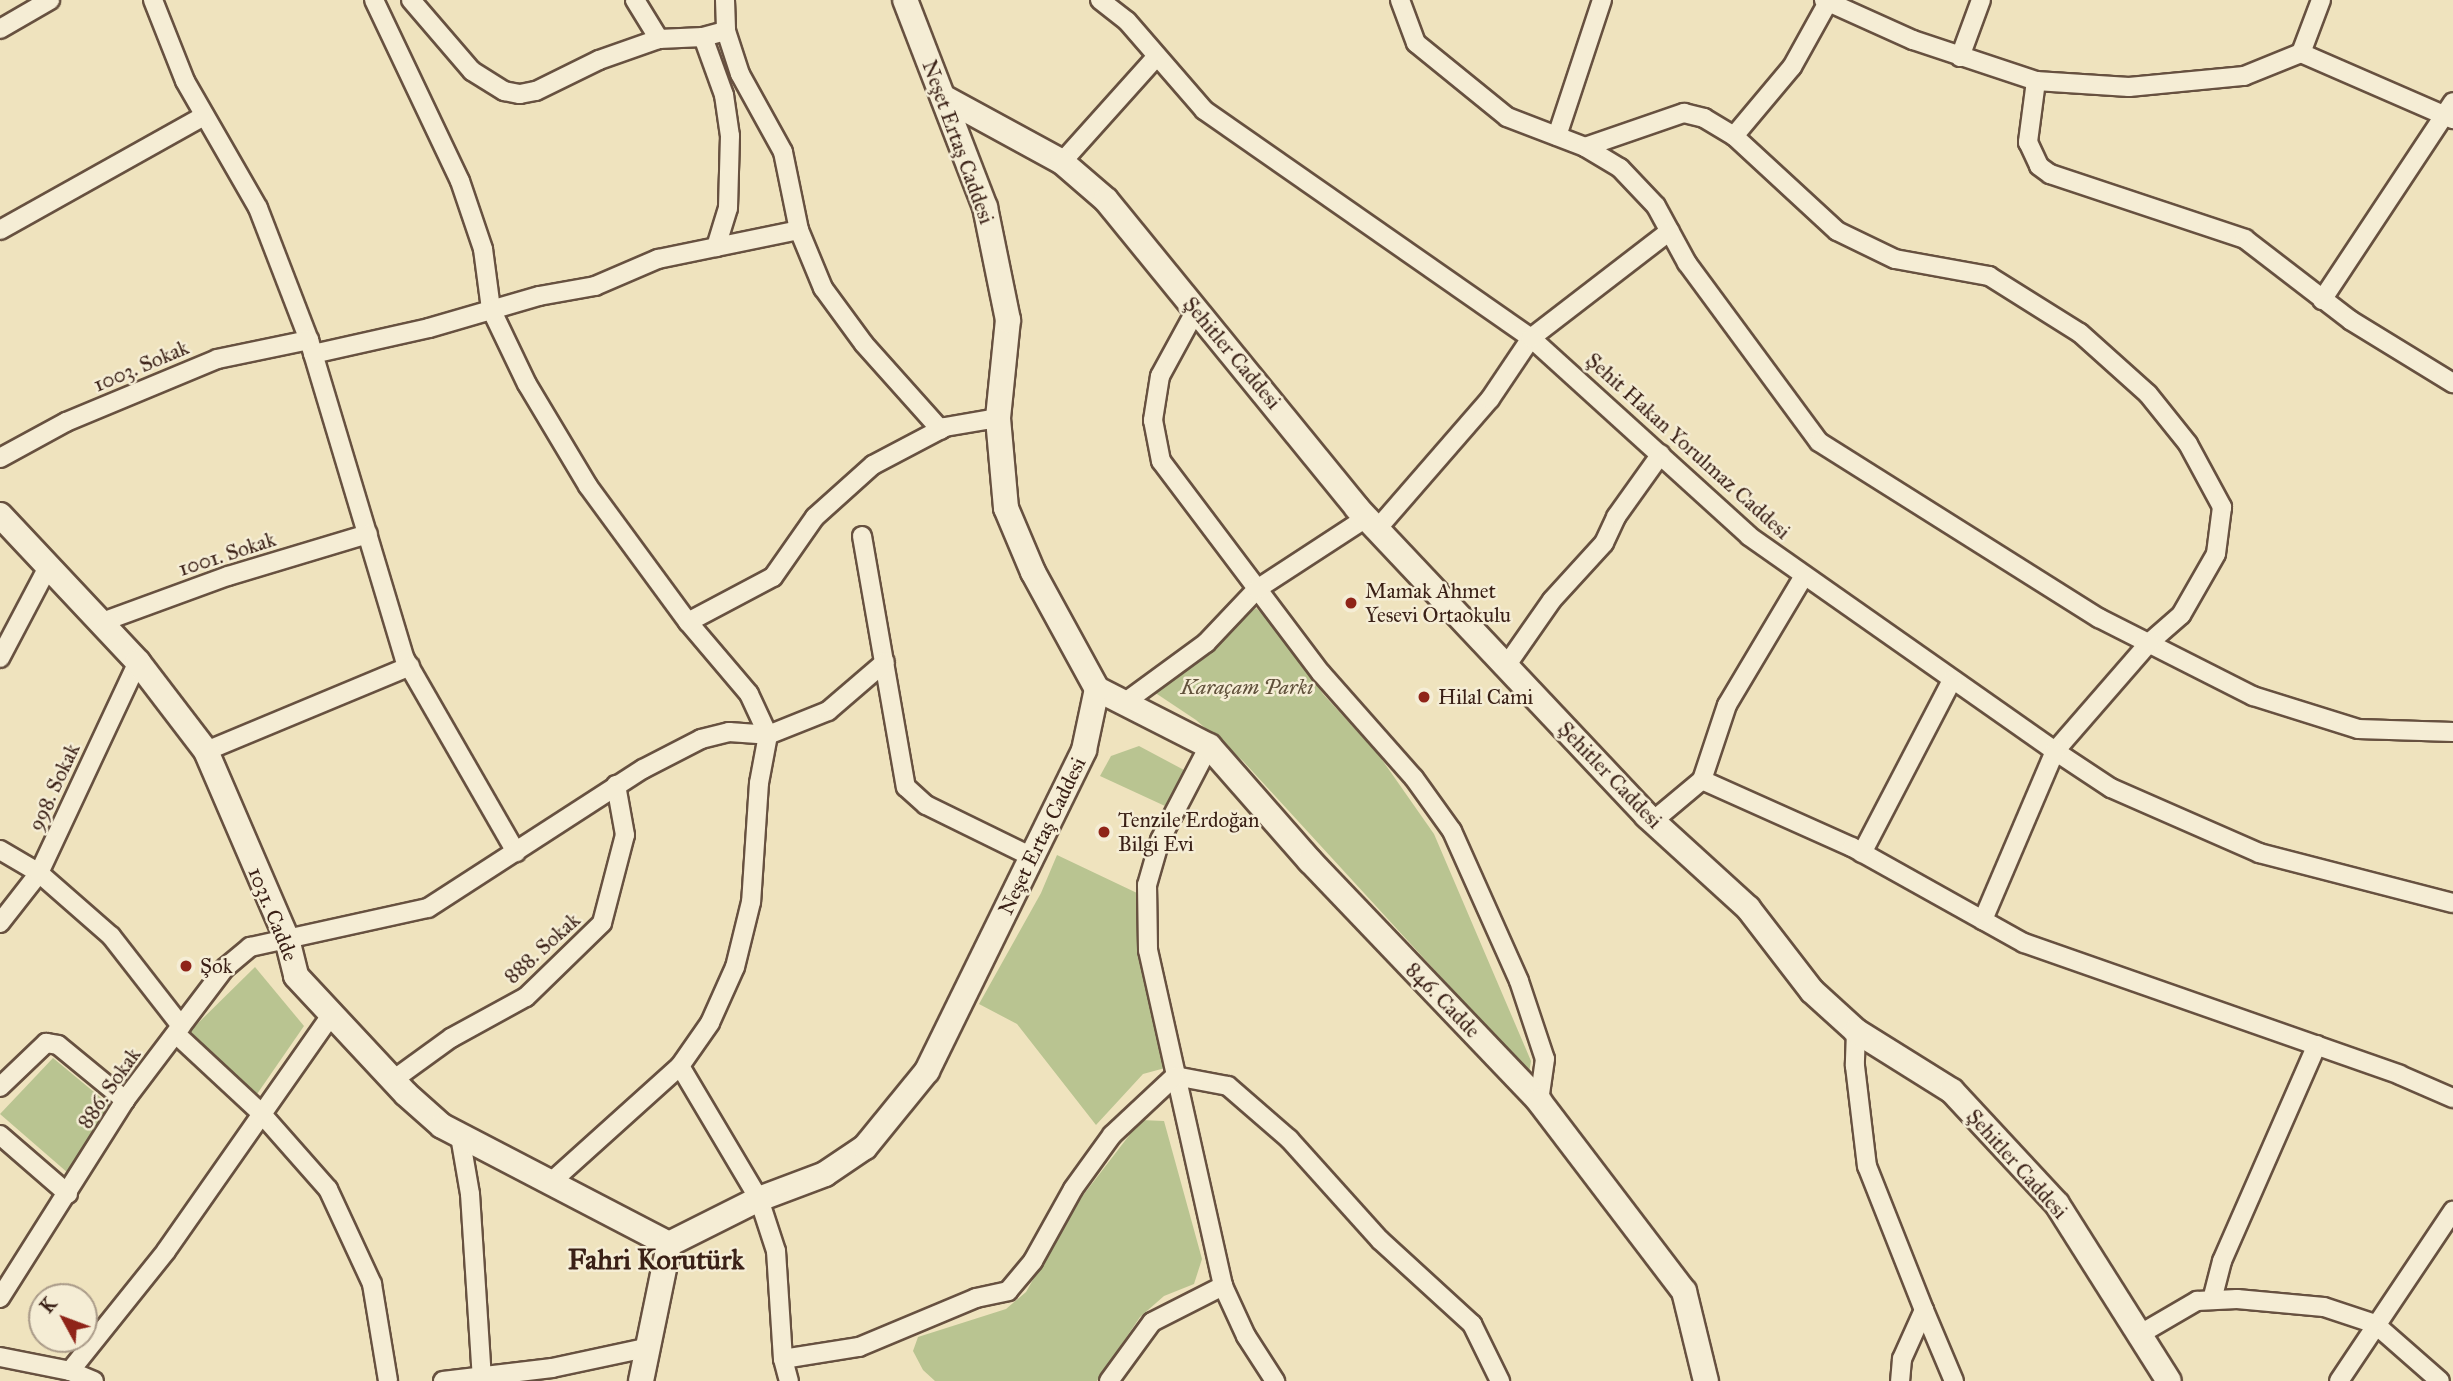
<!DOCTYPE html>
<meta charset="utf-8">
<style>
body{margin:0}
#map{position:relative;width:2453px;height:1381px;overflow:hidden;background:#efe3be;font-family:"IM FELL Great Primer",serif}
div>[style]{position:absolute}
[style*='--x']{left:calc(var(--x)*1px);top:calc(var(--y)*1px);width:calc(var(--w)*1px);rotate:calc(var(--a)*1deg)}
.green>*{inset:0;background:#b9c491}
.roads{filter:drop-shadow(2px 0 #675140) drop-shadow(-2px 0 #675140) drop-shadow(0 2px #675140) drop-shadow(0 -2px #675140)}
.street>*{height:18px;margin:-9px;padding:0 9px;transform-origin:9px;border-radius:9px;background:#f5edd5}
.secondary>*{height:24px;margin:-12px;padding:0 12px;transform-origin:12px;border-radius:12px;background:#f5edd5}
.dots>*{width:19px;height:19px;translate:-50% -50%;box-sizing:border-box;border:4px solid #f5edd5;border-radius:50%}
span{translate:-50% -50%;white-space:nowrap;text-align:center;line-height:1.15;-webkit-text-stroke:5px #f5edd5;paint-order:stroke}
.street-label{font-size:21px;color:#3a2016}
.poi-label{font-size:21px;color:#3a2016}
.left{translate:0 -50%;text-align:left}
.park-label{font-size:21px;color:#60513b;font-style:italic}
.district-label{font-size:28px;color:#3a2016;font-weight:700}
.north{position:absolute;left:28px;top:1283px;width:70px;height:70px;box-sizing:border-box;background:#f5edd5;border:2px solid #aa9b89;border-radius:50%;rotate:311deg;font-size:19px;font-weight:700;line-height:28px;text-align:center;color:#3a2016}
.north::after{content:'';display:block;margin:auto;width:24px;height:32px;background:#8f2418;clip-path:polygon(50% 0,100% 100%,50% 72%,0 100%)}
</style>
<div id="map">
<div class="green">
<div style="clip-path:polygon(1256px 608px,1286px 636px,1323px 694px,1378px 754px,1434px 834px,1531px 1061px,1529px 1073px,1243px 761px,1196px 720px,1151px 690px)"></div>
<div style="clip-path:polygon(1139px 746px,1184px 770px,1165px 806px,1100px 776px,1111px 756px)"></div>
<div style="clip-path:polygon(1057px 855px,1137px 893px,1140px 962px,1165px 1068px,1143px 1074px,1096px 1125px,1017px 1024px,979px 1004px,1041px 893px)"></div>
<div style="clip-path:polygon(255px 967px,304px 1026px,255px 1097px,190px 1031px)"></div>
<div style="clip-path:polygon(53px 1058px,112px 1107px,68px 1173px,0 1114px)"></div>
<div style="clip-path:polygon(1141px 1120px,1164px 1121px,1202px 1259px,1194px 1284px,1164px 1296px,1140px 1317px,1097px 1381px,935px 1381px,923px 1370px,913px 1351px,918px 1337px,1006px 1309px,1026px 1292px,1074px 1207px)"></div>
</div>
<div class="roads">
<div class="street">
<div style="--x:153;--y:0;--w:87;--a:68.4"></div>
<div style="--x:185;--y:81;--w:146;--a:60.1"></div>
<div style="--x:258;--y:208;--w:142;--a:68.9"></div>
<div style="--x:309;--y:340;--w:333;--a:73.3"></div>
<div style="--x:405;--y:659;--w:223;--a:60.1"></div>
<div style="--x:374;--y:0;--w:200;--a:64.6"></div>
<div style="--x:460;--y:181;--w:72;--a:71.3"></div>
<div style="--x:483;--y:249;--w:61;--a:82.4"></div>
<div style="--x:491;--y:309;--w:83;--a:64.4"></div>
<div style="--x:527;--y:384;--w:119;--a:59.1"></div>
<div style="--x:588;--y:486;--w:169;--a:53.7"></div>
<div style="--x:688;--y:622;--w:94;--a:49.7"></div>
<div style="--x:749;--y:694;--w:45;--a:65.1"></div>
<div style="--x:768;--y:735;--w:49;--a:100.6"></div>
<div style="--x:759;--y:783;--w:119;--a:93.8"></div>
<div style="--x:751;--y:902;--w:67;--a:103.8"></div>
<div style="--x:735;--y:967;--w:61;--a:114.1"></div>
<div style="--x:710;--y:1023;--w:52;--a:124.9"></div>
<div style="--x:680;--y:1066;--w:173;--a:138"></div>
<div style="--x:411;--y:0;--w:94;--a:49.3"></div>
<div style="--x:472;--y:71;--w:38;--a:32"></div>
<div style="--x:504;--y:91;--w:16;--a:11"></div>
<div style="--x:520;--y:94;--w:16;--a:-11"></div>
<div style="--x:536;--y:91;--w:70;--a:-26.2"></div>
<div style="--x:599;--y:60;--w:64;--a:-19.3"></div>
<div style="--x:659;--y:39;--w:44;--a:-2.6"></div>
<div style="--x:703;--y:37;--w:24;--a:-15"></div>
<div style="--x:635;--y:0;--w:46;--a:58.4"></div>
<div style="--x:725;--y:0;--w:31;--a:88"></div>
<div style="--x:726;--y:31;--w:45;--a:72"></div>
<div style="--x:740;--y:74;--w:89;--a:61.1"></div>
<div style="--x:783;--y:152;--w:80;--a:78.4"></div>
<div style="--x:799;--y:230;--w:63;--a:67.5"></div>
<div style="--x:823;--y:288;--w:69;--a:53.8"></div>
<div style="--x:864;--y:344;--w:115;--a:48.2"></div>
<div style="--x:1100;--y:0;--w:34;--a:38"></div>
<div style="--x:1127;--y:21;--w:118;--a:49.1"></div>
<div style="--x:1204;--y:110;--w:399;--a:34.9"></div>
<div style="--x:1531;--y:338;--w:294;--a:42.2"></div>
<div style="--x:1749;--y:536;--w:374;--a:35.1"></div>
<div style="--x:2055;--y:751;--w:67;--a:33.5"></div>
<div style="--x:2111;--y:788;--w:162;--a:23.7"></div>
<div style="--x:2259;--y:853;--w:200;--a:14.5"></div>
<div style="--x:1400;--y:0;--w:46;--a:69.6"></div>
<div style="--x:1416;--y:43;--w:117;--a:39.1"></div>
<div style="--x:1507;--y:117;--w:84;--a:21"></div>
<div style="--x:1585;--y:147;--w:41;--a:31"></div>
<div style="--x:1620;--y:168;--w:52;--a:46.5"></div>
<div style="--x:1656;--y:206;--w:65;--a:61.5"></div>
<div style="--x:1687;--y:263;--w:222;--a:53.6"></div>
<div style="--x:1819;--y:442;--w:331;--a:32.2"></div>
<div style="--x:2099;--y:618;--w:173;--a:26.9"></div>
<div style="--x:2253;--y:696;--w:110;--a:17.4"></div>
<div style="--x:2358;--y:729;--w:95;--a:1.8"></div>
<div style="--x:1824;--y:0;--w:98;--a:24.2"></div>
<div style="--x:1913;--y:40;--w:130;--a:18.4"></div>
<div style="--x:2036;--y:81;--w:93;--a:3.7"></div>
<div style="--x:2129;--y:87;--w:116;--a:-5.5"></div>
<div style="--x:2244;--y:76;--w:61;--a:-22"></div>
<div style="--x:2301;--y:53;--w:166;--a:23.5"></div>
<div style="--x:0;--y:29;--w:58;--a:-30.1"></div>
<div style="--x:703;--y:37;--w:62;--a:70.1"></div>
<div style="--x:724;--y:95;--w:41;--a:81.7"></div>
<div style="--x:730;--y:136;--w:72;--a:91.6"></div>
<div style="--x:728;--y:208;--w:41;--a:107.1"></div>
<div style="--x:2301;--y:53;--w:57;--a:-69.3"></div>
<div style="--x:1960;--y:57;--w:61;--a:-69.8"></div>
<div style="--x:2036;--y:81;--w:62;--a:97.5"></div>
<div style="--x:2028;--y:142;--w:26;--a:65"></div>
<div style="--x:2039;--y:166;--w:14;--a:36"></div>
<div style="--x:2050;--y:174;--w:206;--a:18.4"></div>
<div style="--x:2245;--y:239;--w:133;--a:37.6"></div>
<div style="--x:2350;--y:320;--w:121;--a:31.5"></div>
<div style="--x:1557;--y:136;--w:143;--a:-71.7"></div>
<div style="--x:1734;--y:136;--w:90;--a:-50"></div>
<div style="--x:1792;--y:67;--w:74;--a:-61"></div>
<div style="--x:1585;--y:147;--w:105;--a:-19"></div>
<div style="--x:1684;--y:113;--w:21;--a:14"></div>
<div style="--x:1704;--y:118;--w:35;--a:31"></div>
<div style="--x:1734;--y:136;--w:140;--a:42.7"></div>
<div style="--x:1837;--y:231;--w:64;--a:25.8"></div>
<div style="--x:1895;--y:259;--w:96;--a:10.3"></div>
<div style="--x:1989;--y:276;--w:107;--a:32.1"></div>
<div style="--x:2080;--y:333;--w:91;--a:41.9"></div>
<div style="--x:2148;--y:394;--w:64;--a:51.3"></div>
<div style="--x:2188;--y:444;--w:72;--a:61.6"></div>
<div style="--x:2222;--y:507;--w:47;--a:97.3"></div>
<div style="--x:2216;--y:554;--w:70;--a:119.8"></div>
<div style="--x:2181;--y:615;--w:43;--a:138.8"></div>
<div style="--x:2149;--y:643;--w:143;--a:131"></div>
<div style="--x:2055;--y:751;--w:184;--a:113.1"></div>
<div style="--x:1062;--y:162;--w:142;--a:-48.1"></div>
<div style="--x:0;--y:230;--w:234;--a:-29.2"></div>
<div style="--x:2322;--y:300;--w:237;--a:-56.5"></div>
<div style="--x:1196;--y:310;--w:75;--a:118.6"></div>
<div style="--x:1160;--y:376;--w:45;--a:99"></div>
<div style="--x:1153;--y:420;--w:42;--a:79"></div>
<div style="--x:1161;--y:461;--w:266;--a:53"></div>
<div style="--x:1321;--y:673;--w:140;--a:48.5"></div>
<div style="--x:1414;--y:778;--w:65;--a:54.4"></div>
<div style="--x:1452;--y:831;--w:164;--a:65.9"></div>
<div style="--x:1519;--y:981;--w:82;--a:71.6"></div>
<div style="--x:1545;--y:1059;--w:42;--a:98.1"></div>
<div style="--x:313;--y:354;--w:119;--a:-12.6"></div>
<div style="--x:429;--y:328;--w:115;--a:-16.2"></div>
<div style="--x:539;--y:296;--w:57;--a:-10.1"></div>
<div style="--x:595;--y:286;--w:69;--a:-23.2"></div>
<div style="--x:658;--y:259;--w:144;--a:-11.6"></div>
<div style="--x:0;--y:458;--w:75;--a:-28.6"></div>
<div style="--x:66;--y:422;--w:164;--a:-22.6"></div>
<div style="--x:217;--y:359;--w:94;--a:-11.7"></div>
<div style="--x:1377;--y:529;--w:172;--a:-49"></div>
<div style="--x:1490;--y:399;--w:73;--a:-56.1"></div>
<div style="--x:1531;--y:338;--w:175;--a:-37.6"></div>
<div style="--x:862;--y:536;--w:255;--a:80.1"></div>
<div style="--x:906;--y:787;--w:27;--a:42"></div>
<div style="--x:926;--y:805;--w:118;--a:26.1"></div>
<div style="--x:102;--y:622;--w:134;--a:-20.1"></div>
<div style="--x:228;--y:576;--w:146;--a:-16.7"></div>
<div style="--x:688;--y:622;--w:96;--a:-27.9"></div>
<div style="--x:773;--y:577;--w:73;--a:-55"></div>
<div style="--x:815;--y:517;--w:78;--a:-41.9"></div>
<div style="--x:873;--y:465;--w:81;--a:-27.8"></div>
<div style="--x:945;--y:427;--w:54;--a:-9.6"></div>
<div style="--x:0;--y:658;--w:105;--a:-62.2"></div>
<div style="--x:1506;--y:666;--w:80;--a:-55.1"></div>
<div style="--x:1552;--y:600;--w:77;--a:-47.6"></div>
<div style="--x:1604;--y:543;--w:29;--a:-65"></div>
<div style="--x:1616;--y:517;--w:77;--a:-54.5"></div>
<div style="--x:1124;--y:703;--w:102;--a:-36.2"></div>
<div style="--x:1206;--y:643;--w:74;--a:-46.6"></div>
<div style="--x:1257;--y:589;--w:130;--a:-33.1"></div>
<div style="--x:1209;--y:746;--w:106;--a:117.5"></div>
<div style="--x:1160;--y:840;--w:47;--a:106.1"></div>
<div style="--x:1147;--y:885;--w:65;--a:89.1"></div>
<div style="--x:1148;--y:950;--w:344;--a:77.4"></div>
<div style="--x:1223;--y:1286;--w:55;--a:65.3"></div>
<div style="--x:1246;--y:1336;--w:54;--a:57.2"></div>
<div style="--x:206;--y:751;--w:221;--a:-22.6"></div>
<div style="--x:1702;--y:780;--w:79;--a:-71.6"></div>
<div style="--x:1727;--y:705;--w:150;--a:-59.2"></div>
<div style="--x:1653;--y:821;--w:64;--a:-39.9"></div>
<div style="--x:1702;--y:780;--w:164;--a:24.1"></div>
<div style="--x:1852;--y:847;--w:197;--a:29.2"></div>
<div style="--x:2024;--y:943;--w:398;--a:19.3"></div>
<div style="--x:2400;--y:1075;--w:58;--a:23.5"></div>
<div style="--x:0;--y:850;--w:45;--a:30.5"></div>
<div style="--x:39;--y:873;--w:96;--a:41.2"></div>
<div style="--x:111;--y:936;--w:114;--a:52.1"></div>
<div style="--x:1862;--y:853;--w:195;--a:-62.5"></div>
<div style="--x:0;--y:923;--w:63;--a:-52"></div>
<div style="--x:39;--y:873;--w:233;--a:-64.9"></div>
<div style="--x:1856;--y:1031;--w:35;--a:92"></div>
<div style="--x:1855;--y:1066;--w:101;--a:83.2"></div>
<div style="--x:1867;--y:1166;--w:155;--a:68.4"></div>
<div style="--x:1924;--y:1310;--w:54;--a:114.2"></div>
<div style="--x:1902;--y:1359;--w:22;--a:95"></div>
<div style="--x:176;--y:1034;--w:115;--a:42.9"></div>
<div style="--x:260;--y:1112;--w:103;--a:48.6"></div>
<div style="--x:328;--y:1189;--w:105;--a:65.1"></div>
<div style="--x:372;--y:1284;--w:98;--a:80.6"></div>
<div style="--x:680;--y:1066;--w:155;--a:59.3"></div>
<div style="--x:759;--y:1199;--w:55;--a:71.9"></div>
<div style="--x:776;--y:1251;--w:108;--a:86.3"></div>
<div style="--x:783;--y:1359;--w:23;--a:75"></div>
<div style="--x:1175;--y:1076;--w:54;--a:10.7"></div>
<div style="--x:1228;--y:1086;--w:81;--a:41"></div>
<div style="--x:1289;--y:1139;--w:136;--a:48"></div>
<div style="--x:1380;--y:1240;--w:125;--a:42.4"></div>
<div style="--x:1472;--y:1324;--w:64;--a:63.8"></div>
<div style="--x:393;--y:1080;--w:72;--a:-35.9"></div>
<div style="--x:451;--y:1038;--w:85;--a:-28.7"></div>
<div style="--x:526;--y:997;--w:106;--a:-44.2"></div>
<div style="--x:602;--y:923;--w:91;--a:-75.4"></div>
<div style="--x:625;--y:835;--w:51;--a:-100.2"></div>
<div style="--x:0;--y:1087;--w:64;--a:-43.7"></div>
<div style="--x:46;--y:1043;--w:12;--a:9"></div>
<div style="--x:58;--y:1045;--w:87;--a:39.4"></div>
<div style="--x:0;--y:1135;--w:90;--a:40.9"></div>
<div style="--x:460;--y:1136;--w:59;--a:80.2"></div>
<div style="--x:470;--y:1194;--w:187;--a:86.3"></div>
<div style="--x:0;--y:1298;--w:234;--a:-57.7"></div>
<div style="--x:125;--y:1100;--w:166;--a:-52.9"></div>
<div style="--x:225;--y:968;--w:33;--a:-40"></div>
<div style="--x:250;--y:947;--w:182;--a:-12.4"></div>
<div style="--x:428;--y:908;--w:256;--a:-32.9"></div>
<div style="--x:643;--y:769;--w:65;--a:-27.3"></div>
<div style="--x:701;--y:739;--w:29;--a:-14"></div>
<div style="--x:729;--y:732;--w:39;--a:4"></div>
<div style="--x:768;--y:735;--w:65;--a:-21.8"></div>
<div style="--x:828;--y:711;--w:75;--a:-40.7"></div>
<div style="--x:2212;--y:1300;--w:40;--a:-75.6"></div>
<div style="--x:2222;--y:1261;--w:236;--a:-66.3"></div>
<div style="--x:1924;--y:1310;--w:77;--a:67.1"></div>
<div style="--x:2142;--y:1333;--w:64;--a:-30.2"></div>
<div style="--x:2197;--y:1301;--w:40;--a:-2.9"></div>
<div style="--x:2237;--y:1299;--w:87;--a:5.3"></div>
<div style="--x:2324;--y:1307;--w:54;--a:18.4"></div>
<div style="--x:2375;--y:1324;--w:86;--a:41.2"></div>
<div style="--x:0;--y:1357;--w:71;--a:11.3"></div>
<div style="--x:70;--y:1371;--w:26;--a:23"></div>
<div style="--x:783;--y:1359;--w:77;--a:-9"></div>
<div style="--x:859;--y:1347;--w:127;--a:-22.7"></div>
<div style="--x:976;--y:1298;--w:33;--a:-12"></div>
<div style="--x:1008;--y:1291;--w:39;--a:-50"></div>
<div style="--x:1033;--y:1261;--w:82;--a:-60.9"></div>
<div style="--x:1073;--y:1189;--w:67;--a:-54.2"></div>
<div style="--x:1112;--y:1135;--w:86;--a:-43.1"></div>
<div style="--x:70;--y:1371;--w:154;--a:-51.3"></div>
<div style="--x:166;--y:1251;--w:289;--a:-55"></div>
<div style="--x:443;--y:1381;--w:110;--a:-6.8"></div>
<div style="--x:552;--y:1368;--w:95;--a:-12.1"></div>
<div style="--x:1109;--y:1381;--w:73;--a:-53.9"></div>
<div style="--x:1152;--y:1322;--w:80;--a:-26.9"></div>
<div style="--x:2339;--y:1381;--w:205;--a:-56.2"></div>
</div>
<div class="secondary">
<div style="--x:943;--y:97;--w:136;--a:28.6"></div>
<div style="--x:1062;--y:162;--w:58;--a:40.8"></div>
<div style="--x:1106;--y:200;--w:397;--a:50.8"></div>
<div style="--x:1357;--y:508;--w:423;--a:46.7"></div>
<div style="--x:1647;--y:816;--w:137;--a:42.3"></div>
<div style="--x:1748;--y:908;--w:105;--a:52.4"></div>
<div style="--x:1812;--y:991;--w:59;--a:42.3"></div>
<div style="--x:1856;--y:1031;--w:113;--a:32"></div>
<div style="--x:1952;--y:1091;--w:154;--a:47.1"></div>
<div style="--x:2057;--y:1204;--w:209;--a:57.7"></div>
<div style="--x:0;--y:515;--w:202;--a:46.8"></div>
<div style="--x:138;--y:662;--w:112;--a:52.6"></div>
<div style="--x:206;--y:751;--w:205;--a:66.7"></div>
<div style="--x:287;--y:939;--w:38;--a:76"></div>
<div style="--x:296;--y:976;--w:161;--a:47"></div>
<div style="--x:406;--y:1094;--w:48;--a:41.6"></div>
<div style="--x:442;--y:1126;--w:256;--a:27.5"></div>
<div style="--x:1097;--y:689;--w:126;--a:27"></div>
<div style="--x:1209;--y:746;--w:153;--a:48.7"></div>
<div style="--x:1310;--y:861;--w:332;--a:46.3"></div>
<div style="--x:1539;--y:1101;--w:239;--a:52.7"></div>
<div style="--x:1684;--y:1291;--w:93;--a:76.3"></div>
<div style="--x:641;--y:1381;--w:140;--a:-78.4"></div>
<div style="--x:669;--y:1244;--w:101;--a:-26.6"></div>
<div style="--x:759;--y:1199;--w:71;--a:-20.7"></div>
<div style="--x:825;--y:1174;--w:48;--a:-34"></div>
<div style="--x:865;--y:1147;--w:98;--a:-50.8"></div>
<div style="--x:927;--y:1071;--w:357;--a:-63.9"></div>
<div style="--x:1084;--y:750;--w:62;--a:-78"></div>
<div style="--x:1097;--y:689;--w:133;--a:-118.7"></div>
<div style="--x:1033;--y:572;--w:69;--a:-112.9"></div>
<div style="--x:1006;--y:508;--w:90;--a:-95.1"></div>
<div style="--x:998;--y:418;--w:99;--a:-84.2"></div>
<div style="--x:1008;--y:320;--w:115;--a:-101.5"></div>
<div style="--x:985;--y:207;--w:222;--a:-111.1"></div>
</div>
</div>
<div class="dots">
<div style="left:1351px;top:603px;background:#8f2418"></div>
<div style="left:1424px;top:697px;background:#8f2418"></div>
<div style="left:1104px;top:832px;background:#8f2418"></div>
<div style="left:186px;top:966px;background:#8f2418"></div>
</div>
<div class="street-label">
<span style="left:958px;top:142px;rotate:70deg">Neşet Ertaş Caddesi</span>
<span style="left:1232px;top:353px;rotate:50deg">Şehitler Caddesi</span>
<span style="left:141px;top:366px;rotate:-23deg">1003. Sokak</span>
<span style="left:1688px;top:446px;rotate:42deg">Şehit Hakan Yorulmaz Caddesi</span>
<span style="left:227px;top:554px;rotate:-18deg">1001. Sokak</span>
<span style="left:1610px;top:775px;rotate:46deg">Şehitler Caddesi</span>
<span style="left:54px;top:787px;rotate:-65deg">998. Sokak</span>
<span style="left:1042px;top:836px;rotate:-64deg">Neşet Ertaş Caddesi</span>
<span style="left:273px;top:914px;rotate:68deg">1031. Cadde</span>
<span style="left:542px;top:948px;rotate:-42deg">888. Sokak</span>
<span style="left:1443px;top:1000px;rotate:46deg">846. Cadde</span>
<span style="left:109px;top:1088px;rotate:-55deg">886. Sokak</span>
<span style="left:2017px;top:1164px;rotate:48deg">Şehitler Caddesi</span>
</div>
<div class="poi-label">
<span class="left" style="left:1365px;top:603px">Mamak Ahmet<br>Yesevi Ortaokulu</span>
<span class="left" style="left:1438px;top:697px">Hilal Cami</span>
<span class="left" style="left:1118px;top:832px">Tenzile Erdoğan<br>Bilgi Evi</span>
<span class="left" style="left:200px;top:966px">Şok</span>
</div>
<div class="park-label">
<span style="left:1247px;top:687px">Karaçam Parkı</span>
</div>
<div class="district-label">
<span style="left:656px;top:1260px">Fahri Korutürk</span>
</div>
<div class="north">K</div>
</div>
